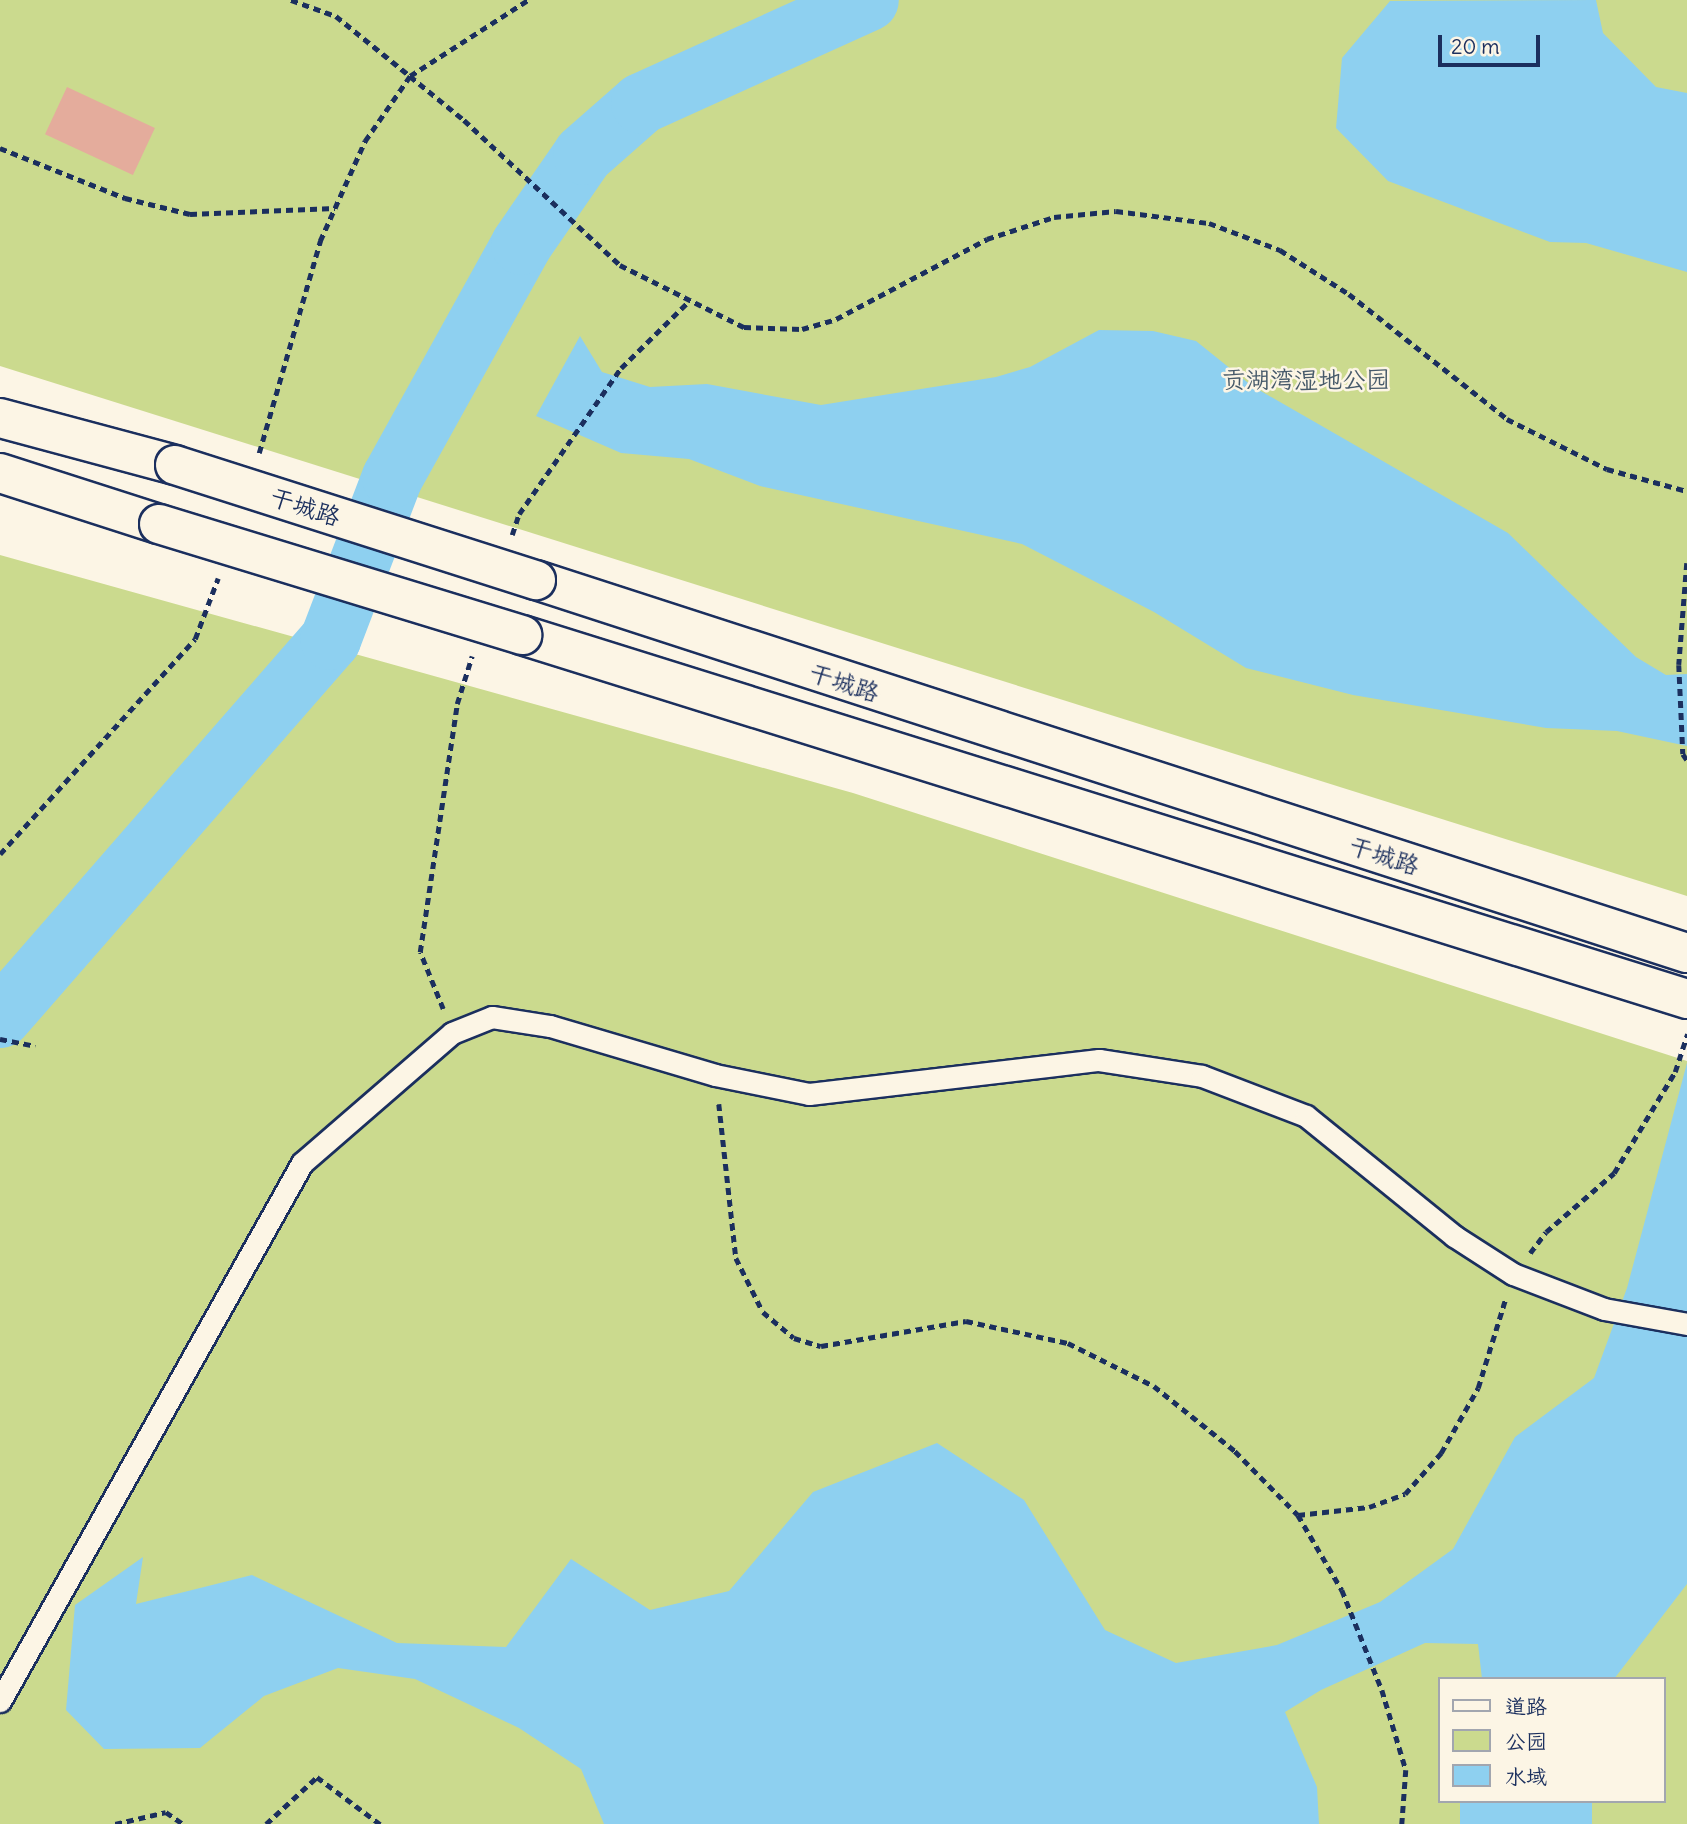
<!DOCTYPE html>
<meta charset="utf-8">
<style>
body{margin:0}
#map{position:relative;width:1687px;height:1824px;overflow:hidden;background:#fcf5e5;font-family:Delius,"LXGW WenKai TC",sans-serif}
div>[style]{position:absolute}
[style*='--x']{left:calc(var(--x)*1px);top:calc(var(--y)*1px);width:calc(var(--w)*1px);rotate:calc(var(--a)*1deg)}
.green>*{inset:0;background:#cbda8e}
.water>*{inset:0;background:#8ed0f0;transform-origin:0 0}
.river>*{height:61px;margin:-30.5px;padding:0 30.5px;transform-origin:30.5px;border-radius:30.5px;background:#8ed0f0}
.building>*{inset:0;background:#e4ac9c;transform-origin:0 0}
.path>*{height:4.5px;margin-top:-2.25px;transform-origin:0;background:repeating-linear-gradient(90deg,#1b2f5e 0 7px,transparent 0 12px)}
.roads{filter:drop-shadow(2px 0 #1b2f5e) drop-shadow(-2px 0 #1b2f5e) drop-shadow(0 2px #1b2f5e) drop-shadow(0 -2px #1b2f5e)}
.service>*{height:21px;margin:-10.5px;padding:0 10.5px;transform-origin:10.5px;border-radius:10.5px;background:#fcf5e5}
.tertiary>*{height:38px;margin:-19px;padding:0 19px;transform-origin:19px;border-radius:19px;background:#fcf5e5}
.bridges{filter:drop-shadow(2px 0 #1b2f5e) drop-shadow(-2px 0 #1b2f5e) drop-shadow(0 2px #1b2f5e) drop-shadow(0 -2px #1b2f5e)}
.tertiary-bridge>*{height:38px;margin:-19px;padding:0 19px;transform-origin:19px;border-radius:19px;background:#fcf5e5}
span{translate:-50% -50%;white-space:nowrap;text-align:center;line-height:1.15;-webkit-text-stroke:5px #fcf5e5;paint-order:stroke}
.park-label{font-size:24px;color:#475a6a}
.street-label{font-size:24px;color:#1b2f5e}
.legend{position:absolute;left:1438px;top:1677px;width:228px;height:126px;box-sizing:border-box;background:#fcf5e5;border:2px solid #a2a6af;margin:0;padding:9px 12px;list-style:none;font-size:21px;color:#1b2f5e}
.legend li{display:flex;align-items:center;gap:14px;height:35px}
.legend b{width:35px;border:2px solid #a2a6af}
.scale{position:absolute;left:1438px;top:35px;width:102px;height:32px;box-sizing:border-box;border:4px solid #1b2f5e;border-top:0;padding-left:9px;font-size:21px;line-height:24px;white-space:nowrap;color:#1b2f5e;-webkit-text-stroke:5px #fcf5e5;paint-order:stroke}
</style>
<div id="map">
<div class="green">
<div style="clip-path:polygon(0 0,1687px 0,1687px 896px,0 366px)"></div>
<div style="clip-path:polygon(evenodd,0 555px,853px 793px,1687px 1061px,1687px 1824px,0 1824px,0 555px,1440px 1679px,1664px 1679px,1664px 1801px,1440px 1801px,1440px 1679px)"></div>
</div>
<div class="water">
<div style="clip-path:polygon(1596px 0,1603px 33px,1656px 87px,1687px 93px,1687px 272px,1586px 243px,1550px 242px,1388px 181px,1336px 128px,1342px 58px,1390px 1px)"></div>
<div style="clip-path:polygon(1099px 330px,1153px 331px,1196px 341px,1252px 386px,1508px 533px,1636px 657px,1666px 675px,1687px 674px,1687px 746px,1617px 731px,1546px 728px,1353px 695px,1246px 668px,1154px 612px,1022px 544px,760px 486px,689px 459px,621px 453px,536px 416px,580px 336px,602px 372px,650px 387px,707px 384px,821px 405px,996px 377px,1030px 367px)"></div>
<div style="clip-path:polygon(1687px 1063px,1687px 1584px,1614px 1679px,1482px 1679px,1478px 1644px,1425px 1643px,1321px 1690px,1285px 1712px,1317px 1787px,1319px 1824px,604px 1824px,581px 1769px,519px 1728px,415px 1679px,338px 1668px,264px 1696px,200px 1748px,104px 1749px,66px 1710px,75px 1605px,143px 1557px,136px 1604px,252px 1575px,397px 1643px,506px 1647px,571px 1559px,650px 1610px,729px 1591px,813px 1492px,937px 1443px,1024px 1500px,1105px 1630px,1176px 1663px,1277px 1645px,1380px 1602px,1453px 1549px,1515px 1437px,1594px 1378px,1627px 1288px)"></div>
<div style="left:1460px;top:1801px;width:132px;height:24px"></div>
</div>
<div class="river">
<div style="--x:0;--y:1017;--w:502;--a:-48.88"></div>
<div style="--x:330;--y:639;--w:173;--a:-69.1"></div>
<div style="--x:392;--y:477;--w:266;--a:-61"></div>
<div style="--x:521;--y:244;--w:109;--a:-55.4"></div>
<div style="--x:583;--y:154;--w:77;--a:-41.3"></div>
<div style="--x:641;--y:103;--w:249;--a:-24.4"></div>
</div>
<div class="building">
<div style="left:67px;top:87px;width:97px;height:52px;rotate:25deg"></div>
</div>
<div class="path">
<div style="--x:291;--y:0;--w:48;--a:19.6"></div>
<div style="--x:336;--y:16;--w:95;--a:39"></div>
<div style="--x:410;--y:76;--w:70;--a:39.2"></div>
<div style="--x:464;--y:120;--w:213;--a:42.9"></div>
<div style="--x:620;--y:265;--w:139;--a:26.6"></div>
<div style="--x:744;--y:327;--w:58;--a:2"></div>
<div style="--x:802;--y:329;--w:35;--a:-16"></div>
<div style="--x:836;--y:319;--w:171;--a:-27.9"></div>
<div style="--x:987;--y:239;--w:71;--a:-18.2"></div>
<div style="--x:1054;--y:217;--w:62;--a:-5.5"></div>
<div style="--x:1116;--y:211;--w:94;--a:7.4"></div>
<div style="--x:1209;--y:223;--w:76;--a:20.8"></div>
<div style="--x:1280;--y:250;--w:82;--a:32.5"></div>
<div style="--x:1349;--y:294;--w:201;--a:38.3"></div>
<div style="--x:1507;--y:419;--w:112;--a:26.6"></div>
<div style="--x:1607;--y:469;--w:83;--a:15.4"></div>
<div style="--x:0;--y:148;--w:135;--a:21.8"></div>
<div style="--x:125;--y:198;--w:67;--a:13.8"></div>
<div style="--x:190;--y:214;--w:145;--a:-2.4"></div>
<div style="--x:259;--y:453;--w:221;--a:-73.9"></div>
<div style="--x:320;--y:241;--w:110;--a:-65.8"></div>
<div style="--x:365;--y:141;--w:79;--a:-55.3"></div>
<div style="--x:410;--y:76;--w:140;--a:-32.8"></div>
<div style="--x:512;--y:535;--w:22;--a:-72"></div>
<div style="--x:519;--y:514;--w:178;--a:-55.1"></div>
<div style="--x:621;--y:368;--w:94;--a:-44.6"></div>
<div style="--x:1687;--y:563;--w:102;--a:94.5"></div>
<div style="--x:1679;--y:665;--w:89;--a:87.4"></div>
<div style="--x:1683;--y:754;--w:7;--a:56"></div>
<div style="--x:0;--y:854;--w:290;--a:-47.8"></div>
<div style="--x:195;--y:639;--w:65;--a:-69.3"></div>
<div style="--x:443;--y:1009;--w:61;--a:-112"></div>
<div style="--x:420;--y:952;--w:251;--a:-81.5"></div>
<div style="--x:457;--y:704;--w:50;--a:-72.6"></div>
<div style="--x:0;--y:1039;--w:36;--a:11"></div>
<div style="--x:719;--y:1104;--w:155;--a:83.7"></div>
<div style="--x:736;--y:1258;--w:60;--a:63.4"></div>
<div style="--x:763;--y:1312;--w:40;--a:40"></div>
<div style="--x:794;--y:1338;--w:28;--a:17"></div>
<div style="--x:821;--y:1346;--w:147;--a:-9.8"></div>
<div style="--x:966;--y:1321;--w:104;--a:12.2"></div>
<div style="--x:1068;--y:1343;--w:96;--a:26.6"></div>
<div style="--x:1154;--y:1386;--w:104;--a:38.7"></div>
<div style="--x:1235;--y:1451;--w:90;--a:45.5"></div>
<div style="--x:1298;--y:1515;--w:87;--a:59.6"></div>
<div style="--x:1342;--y:1590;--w:108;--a:68.2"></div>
<div style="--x:1382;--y:1690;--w:84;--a:73.3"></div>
<div style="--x:1406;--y:1770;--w:54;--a:94.2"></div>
<div style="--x:1530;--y:1253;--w:26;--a:-53"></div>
<div style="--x:1546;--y:1232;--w:90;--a:-40.9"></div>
<div style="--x:1614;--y:1173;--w:118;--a:-58.9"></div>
<div style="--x:1675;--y:1072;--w:40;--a:-72"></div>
<div style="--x:1298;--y:1515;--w:71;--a:-6.4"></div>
<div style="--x:1369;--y:1507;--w:38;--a:-20"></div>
<div style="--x:1405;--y:1494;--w:55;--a:-48.7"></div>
<div style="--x:1441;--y:1453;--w:75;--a:-60.4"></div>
<div style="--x:1478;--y:1388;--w:92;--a:-72.9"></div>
<div style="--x:115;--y:1824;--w:52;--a:-13.2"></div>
<div style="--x:166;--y:1812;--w:21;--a:35"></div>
<div style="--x:266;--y:1824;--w:69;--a:-42.7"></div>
<div style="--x:317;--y:1777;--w:79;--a:36.7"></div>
</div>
<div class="roads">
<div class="service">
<div style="--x:0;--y:1701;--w:617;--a:-60.69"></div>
<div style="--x:302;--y:1163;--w:198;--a:-40.9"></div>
<div style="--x:452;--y:1033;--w:43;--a:-21.8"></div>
<div style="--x:492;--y:1017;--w:59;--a:8.8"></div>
<div style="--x:550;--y:1026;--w:172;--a:16.5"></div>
<div style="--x:715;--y:1075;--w:96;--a:11.4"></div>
<div style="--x:809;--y:1094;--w:292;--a:-6.7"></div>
<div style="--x:1099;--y:1060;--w:104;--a:8.8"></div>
<div style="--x:1202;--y:1076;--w:111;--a:21"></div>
<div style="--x:1306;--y:1116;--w:191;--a:39"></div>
<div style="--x:1454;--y:1236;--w:70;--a:32.8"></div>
<div style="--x:1513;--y:1274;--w:97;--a:21"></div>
<div style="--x:1604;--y:1309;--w:84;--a:10.2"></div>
</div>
<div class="tertiary">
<div style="--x:0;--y:418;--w:181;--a:15"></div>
<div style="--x:0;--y:473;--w:167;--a:17.8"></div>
<div style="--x:536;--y:580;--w:1210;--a:17.96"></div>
<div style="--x:522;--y:635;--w:1221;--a:17.35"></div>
</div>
</div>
<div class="bridges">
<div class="tertiary-bridge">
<div style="--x:175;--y:465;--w:379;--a:17.7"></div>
<div style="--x:159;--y:524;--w:380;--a:17"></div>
</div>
</div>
<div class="park-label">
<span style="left:1306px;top:380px">贡湖湾湿地公园</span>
</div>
<div class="street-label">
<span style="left:305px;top:507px;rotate:18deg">干城路</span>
<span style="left:844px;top:683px;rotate:18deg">干城路</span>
<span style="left:1384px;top:856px;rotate:18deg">干城路</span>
</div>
<ul class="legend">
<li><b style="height:9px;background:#fcf5e5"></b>道路</li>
<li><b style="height:19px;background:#cbda8e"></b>公园</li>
<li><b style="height:19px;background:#8ed0f0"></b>水域</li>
</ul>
<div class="scale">20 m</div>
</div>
